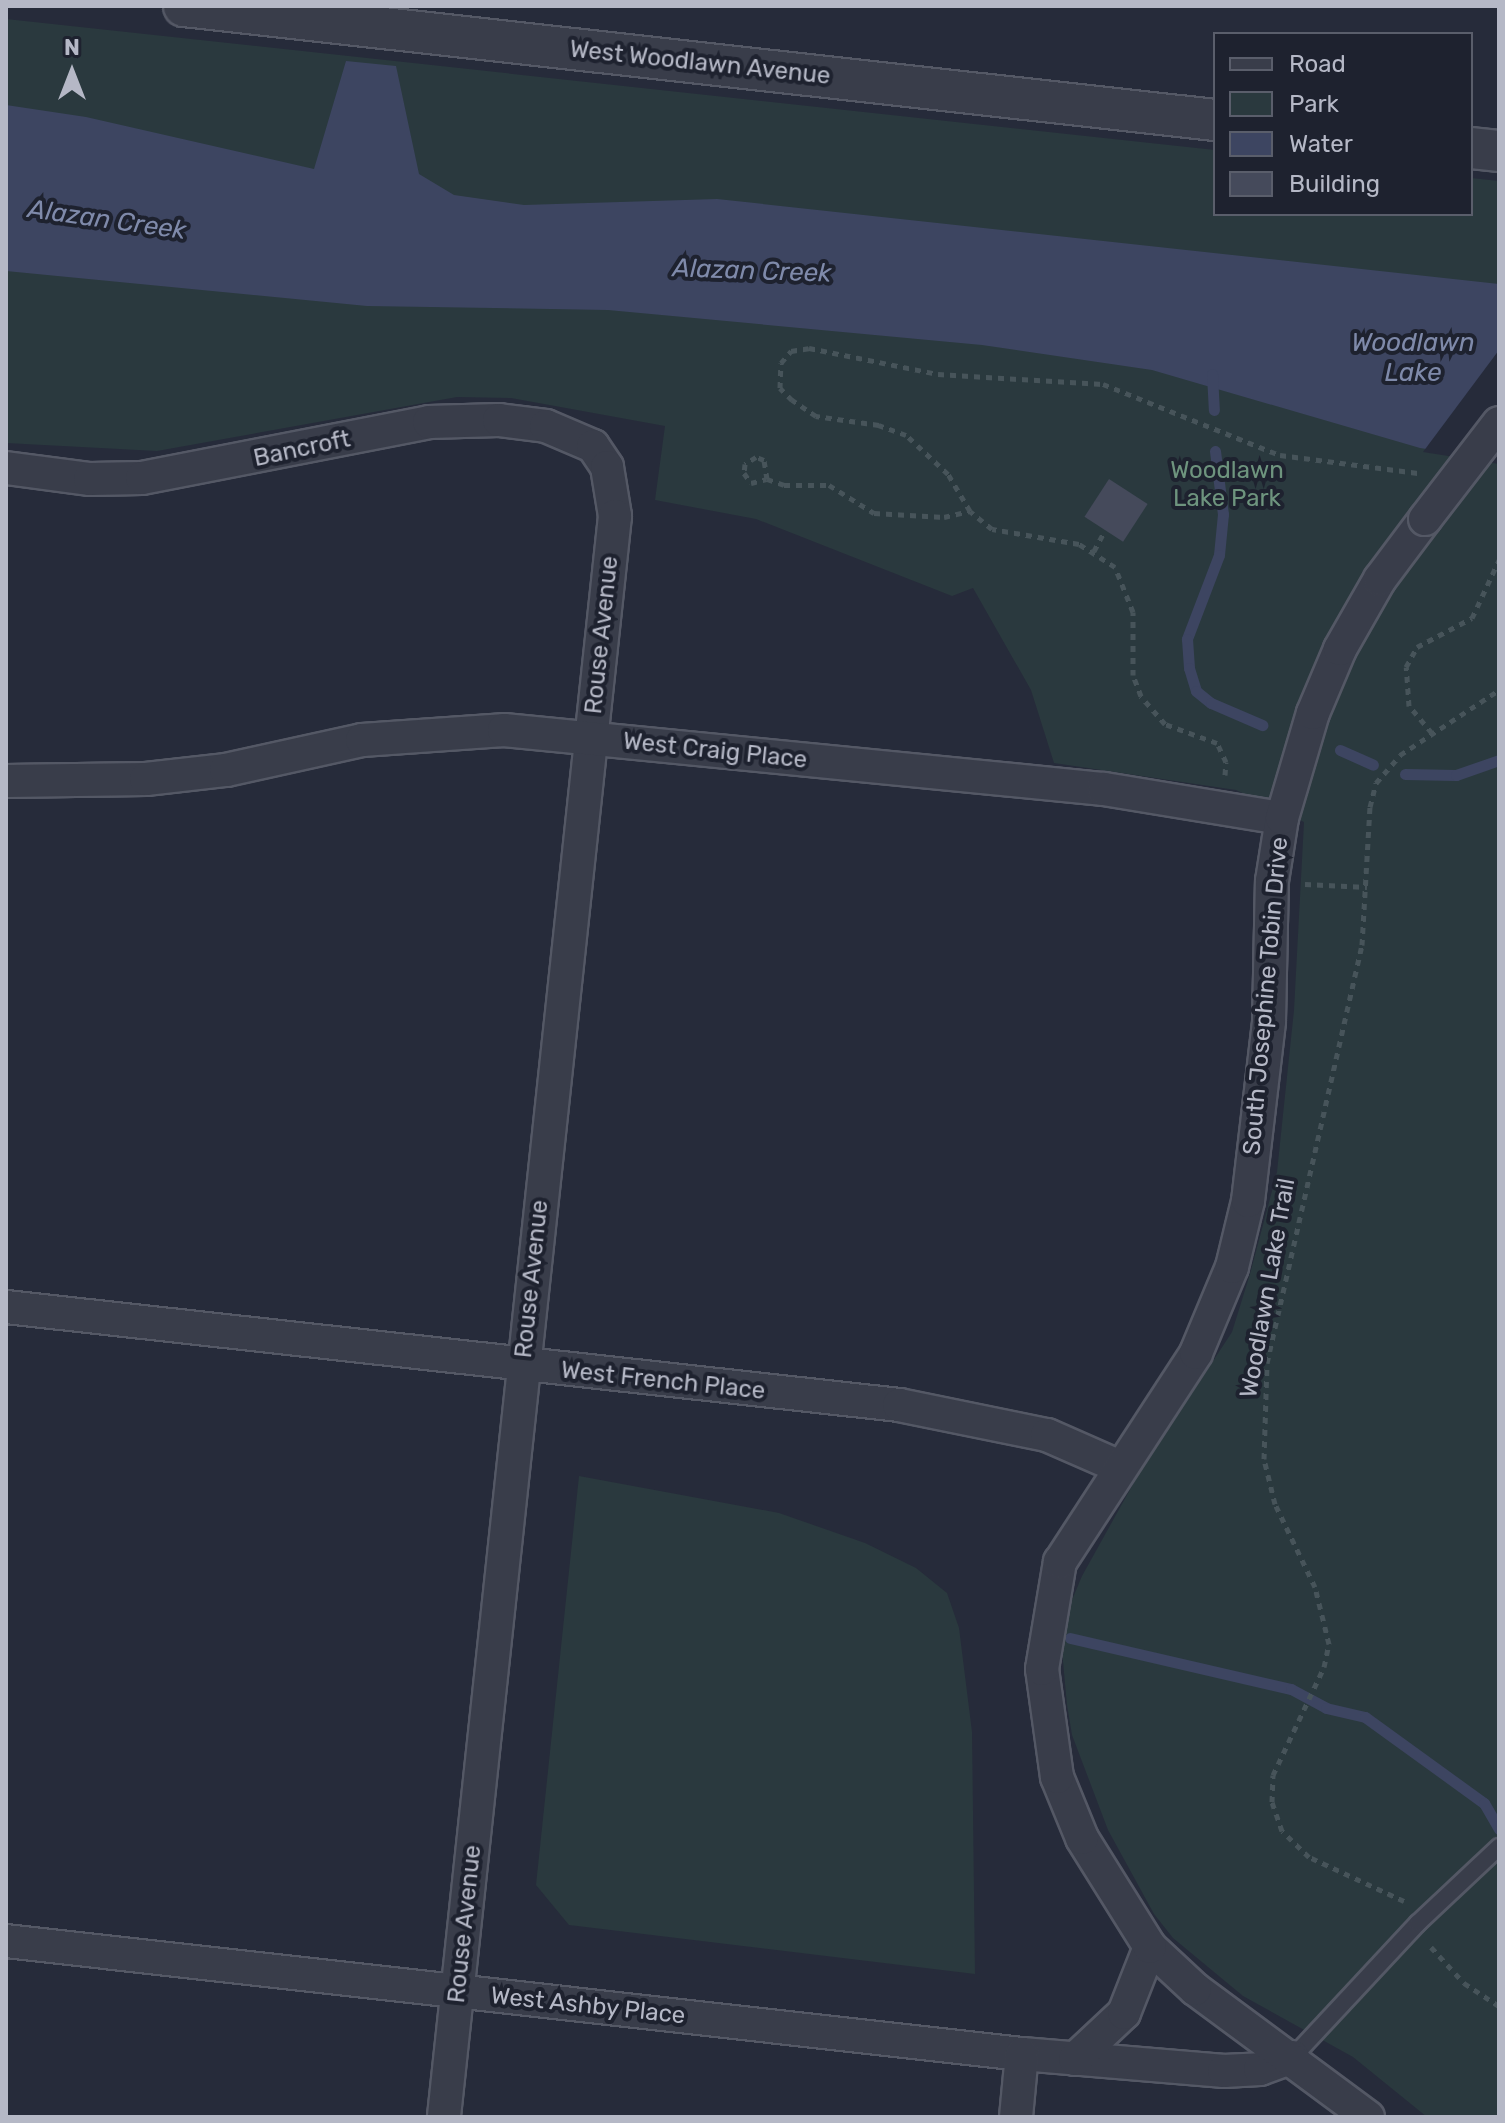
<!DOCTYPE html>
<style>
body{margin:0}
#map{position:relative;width:1505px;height:2123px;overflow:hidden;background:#262b3a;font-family:Rubik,sans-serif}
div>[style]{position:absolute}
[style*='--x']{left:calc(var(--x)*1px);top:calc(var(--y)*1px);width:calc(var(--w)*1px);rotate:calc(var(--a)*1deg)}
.green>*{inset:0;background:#2a393e}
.water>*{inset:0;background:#3d4561}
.pier>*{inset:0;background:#262b3a}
.stream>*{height:11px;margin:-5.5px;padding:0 5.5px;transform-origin:5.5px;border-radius:5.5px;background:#3d4561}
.building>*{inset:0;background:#454a5b;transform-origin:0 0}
.path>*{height:5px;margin-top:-2.5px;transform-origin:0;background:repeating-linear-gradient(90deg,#47545a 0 6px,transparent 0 12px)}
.roads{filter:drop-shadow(2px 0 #545865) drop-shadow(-2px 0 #545865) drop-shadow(0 2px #545865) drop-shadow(0 -2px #545865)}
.service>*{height:16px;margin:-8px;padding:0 8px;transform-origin:8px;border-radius:8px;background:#393d4a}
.minor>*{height:32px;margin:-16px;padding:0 16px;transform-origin:16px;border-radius:16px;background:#393d4a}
.tertiary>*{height:40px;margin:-20px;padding:0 20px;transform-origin:20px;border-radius:20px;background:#393d4a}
.bridges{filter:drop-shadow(2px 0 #545865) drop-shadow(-2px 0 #545865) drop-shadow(0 2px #545865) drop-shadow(0 -2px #545865)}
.minor-bridge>*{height:32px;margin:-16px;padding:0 16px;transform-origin:16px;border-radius:16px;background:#393d4a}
span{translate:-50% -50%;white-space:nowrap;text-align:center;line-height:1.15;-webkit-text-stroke:8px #1e222f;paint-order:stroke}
.street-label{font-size:24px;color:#b5b8c6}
.park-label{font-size:24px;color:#6e947e}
.water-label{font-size:26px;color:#7f8aaa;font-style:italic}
.frame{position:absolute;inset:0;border:8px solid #b5b8c6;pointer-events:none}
.legend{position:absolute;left:1213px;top:32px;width:260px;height:184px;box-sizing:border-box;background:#1e222f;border:2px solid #5a5e6b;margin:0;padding:10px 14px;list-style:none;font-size:24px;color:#b5b8c6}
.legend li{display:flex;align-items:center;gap:16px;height:40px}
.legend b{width:40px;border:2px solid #5a5e6b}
.north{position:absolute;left:32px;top:32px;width:80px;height:80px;-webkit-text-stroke:6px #1e222f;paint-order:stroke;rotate:0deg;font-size:22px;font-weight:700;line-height:32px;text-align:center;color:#b5b8c6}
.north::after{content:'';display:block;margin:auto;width:28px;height:36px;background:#b5b8c6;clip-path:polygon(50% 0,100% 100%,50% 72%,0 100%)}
</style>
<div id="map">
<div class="green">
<div style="clip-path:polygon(6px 19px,1215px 150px,1215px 214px,1471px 214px,1471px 178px,1499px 181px,1499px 2117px,1427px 2117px,1353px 2057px,1243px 1996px,1173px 1938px,1154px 1914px,1108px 1830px,1072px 1735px,1067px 1705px,1062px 1650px,1069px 1607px,1082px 1576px,1137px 1477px,1232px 1332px,1250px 1274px,1277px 1172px,1294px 1010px,1304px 822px,1236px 790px,1054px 763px,1031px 690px,973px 588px,952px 596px,756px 519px,655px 500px,665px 426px,511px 398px,457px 397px,157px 451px,6px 443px)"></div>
<div style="clip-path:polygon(579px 1476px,779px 1513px,865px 1543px,916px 1568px,947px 1593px,959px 1628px,972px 1732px,975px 1974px,569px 1925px,536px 1885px)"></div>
</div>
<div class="water">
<div style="clip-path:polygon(346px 61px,396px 66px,419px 174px,454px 195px,524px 205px,717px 199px,1499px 284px,1499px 460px,1420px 448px,1152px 370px,982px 345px,608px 310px,367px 306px,6px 271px,6px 105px,86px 117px,314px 169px)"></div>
</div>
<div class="pier">
<div style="clip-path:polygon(1499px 350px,1499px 464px,1423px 452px)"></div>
</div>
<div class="stream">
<div style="--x:1212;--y:374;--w:36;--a:87"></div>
<div style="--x:1215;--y:451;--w:64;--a:82.8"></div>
<div style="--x:1223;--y:514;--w:41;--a:95.6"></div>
<div style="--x:1219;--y:555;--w:90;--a:110.9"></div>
<div style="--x:1187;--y:639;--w:29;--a:86"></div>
<div style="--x:1189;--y:668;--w:24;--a:73"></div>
<div style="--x:1196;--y:691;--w:19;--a:39"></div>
<div style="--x:1211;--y:703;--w:56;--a:23.3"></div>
<div style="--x:1340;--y:750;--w:36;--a:24"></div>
<div style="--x:1405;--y:774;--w:51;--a:1.1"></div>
<div style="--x:1456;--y:775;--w:46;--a:-19.2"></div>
<div style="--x:1070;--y:1638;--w:227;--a:13"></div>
<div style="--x:1291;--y:1689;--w:40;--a:28"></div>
<div style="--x:1326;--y:1708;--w:40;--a:13"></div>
<div style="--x:1365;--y:1717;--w:147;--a:35.9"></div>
<div style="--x:1484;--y:1803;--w:30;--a:60"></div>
</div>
<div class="building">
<div style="left:1109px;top:479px;width:46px;height:45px;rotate:33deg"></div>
</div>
<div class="path">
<div style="--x:767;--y:479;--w:19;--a:-99"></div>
<div style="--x:764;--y:460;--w:9;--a:-159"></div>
<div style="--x:756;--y:457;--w:13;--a:148"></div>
<div style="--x:745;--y:464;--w:9;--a:96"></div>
<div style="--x:744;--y:473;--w:12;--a:55"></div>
<div style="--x:751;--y:483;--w:16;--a:-14"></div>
<div style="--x:767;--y:479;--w:18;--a:19"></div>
<div style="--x:784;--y:485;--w:45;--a:0"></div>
<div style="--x:829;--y:485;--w:53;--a:31.9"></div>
<div style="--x:874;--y:513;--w:70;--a:3.3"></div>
<div style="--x:944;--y:517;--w:27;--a:-13"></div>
<div style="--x:1094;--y:551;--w:24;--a:-62"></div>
<div style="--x:1432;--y:733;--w:35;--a:-130"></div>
<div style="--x:1409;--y:706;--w:39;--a:-94"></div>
<div style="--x:1406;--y:667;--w:23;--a:-61"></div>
<div style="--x:1417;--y:647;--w:62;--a:-27.8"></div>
<div style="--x:1472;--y:618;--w:64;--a:-65"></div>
<div style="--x:1225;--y:775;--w:13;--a:-86"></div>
<div style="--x:1226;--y:762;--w:21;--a:-115"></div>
<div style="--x:1217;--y:743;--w:55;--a:-159.9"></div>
<div style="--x:1165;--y:724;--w:37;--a:-131"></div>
<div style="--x:1141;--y:696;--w:22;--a:-111"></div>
<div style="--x:1133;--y:675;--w:63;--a:-90"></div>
<div style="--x:1133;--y:612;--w:48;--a:-111.8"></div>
<div style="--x:1115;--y:567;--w:43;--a:-147.4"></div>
<div style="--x:1079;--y:544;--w:88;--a:-170.2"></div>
<div style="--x:992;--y:529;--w:28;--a:-141"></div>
<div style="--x:970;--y:511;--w:43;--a:-120.7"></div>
<div style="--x:948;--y:474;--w:57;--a:-137.1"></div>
<div style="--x:906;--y:435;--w:29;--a:-160"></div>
<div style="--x:879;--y:425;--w:64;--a:-171.9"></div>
<div style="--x:816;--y:416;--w:29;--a:-146"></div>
<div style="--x:792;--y:400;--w:17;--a:-135"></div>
<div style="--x:780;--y:388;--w:25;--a:-88"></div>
<div style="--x:781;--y:363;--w:16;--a:-50"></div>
<div style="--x:791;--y:351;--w:18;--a:-9"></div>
<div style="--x:809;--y:348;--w:132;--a:11.4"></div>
<div style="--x:938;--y:374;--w:165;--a:3.5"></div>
<div style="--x:1103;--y:384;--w:191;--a:21.9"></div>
<div style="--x:1280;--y:455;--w:139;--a:7.4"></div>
<div style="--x:1305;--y:884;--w:62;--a:2.8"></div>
<div style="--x:1404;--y:1901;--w:105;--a:-155.1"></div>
<div style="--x:1309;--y:1857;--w:37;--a:-136"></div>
<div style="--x:1282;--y:1831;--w:31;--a:-109"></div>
<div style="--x:1272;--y:1802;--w:27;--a:-88"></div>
<div style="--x:1273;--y:1775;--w:119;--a:-64.7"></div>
<div style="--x:1324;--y:1667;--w:24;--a:-78"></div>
<div style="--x:1329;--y:1644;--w:59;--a:-103.8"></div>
<div style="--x:1315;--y:1587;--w:92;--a:-115.7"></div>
<div style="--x:1275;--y:1504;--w:46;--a:-103.7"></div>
<div style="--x:1264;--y:1459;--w:96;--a:-88.2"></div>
<div style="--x:1267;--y:1363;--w:429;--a:-77.2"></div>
<div style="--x:1362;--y:945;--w:138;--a:-86.7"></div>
<div style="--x:1370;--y:807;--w:25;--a:-76"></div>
<div style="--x:1376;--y:783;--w:37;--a:-49"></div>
<div style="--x:1400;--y:755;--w:118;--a:-33.3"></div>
<div style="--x:1431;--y:1947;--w:49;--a:47.5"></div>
<div style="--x:1464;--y:1983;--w:42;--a:33.3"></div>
</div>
<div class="roads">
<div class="service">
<div style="--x:1293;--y:2057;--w:183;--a:-47"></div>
<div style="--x:1418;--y:1923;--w:111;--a:-43.2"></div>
</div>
<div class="minor">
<div style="--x:6;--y:468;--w:85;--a:7.5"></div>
<div style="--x:90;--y:479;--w:52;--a:-1.1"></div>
<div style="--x:142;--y:478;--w:292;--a:-11"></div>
<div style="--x:429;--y:422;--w:70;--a:-1.6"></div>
<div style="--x:499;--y:420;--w:47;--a:7.3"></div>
<div style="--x:546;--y:426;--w:51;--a:23.1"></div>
<div style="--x:593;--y:446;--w:25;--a:56"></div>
<div style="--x:607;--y:467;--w:50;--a:80.7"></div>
<div style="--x:615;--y:516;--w:1610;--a:96.1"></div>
<div style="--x:6;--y:781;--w:140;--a:-0.8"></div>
<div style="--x:146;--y:779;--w:81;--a:-6.4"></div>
<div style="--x:226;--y:770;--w:139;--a:-12.4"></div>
<div style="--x:362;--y:740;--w:142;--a:-4"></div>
<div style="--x:504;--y:730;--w:603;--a:5.62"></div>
<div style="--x:1104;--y:789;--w:180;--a:9.3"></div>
<div style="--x:6;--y:1307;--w:898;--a:6.26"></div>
<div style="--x:899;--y:1405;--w:151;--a:11.5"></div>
<div style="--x:1047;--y:1435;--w:80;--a:23.7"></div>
<div style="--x:6;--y:1941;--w:1022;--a:6.35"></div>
<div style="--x:1022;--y:2054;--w:203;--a:4.8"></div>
<div style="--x:1224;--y:2071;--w:36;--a:-3"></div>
<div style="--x:1260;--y:2069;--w:35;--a:-20"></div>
<div style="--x:1075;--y:2059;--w:67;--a:-43.2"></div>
<div style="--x:1124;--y:2013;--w:71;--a:-68.5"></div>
<div style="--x:1016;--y:2117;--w:63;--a:-84.6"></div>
<div style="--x:1368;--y:2117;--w:215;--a:-143.5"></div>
<div style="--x:1195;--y:1989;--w:62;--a:-137"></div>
<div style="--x:1150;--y:1947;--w:128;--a:-122"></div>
<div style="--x:1082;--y:1838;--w:66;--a:-112.3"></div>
<div style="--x:1057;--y:1777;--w:109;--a:-97.9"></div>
<div style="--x:1042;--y:1669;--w:109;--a:-80.5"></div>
<div style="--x:1060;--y:1562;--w:249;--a:-56.9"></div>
<div style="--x:1196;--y:1353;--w:93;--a:-67.3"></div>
<div style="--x:1232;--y:1267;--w:68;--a:-76.4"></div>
<div style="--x:1248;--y:1201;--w:181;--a:-83.3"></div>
<div style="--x:1269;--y:1021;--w:140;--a:-88.8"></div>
<div style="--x:1272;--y:881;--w:64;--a:-81"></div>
<div style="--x:1282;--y:818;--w:109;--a:-73.6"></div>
<div style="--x:1313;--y:713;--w:69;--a:-67.1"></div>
<div style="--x:1340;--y:649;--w:81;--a:-60.3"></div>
<div style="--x:1380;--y:579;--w:75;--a:-53.1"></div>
</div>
<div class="tertiary">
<div style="--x:184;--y:6;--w:1037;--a:6.31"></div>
<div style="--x:1471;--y:148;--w:28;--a:6"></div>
</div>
</div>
<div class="bridges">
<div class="minor-bridge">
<div style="--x:1425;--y:519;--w:121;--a:-52.4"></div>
</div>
</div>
<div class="street-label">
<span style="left:700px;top:63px;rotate:6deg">West Woodlawn Avenue</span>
<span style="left:302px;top:449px;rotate:-12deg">Bancroft</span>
<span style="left:602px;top:635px;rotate:-84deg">Rouse Avenue</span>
<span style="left:715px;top:751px;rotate:6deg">West Craig Place</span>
<span style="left:1266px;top:996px;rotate:-85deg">South Josephine Tobin Drive</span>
<span style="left:532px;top:1279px;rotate:-84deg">Rouse Avenue</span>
<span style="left:1268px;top:1288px;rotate:-80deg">Woodlawn Lake Trail</span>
<span style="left:663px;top:1381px;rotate:6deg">West French Place</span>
<span style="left:465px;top:1924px;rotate:-84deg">Rouse Avenue</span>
<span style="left:588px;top:2006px;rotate:6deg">West Ashby Place</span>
</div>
<div class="park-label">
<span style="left:1227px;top:485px">Woodlawn<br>Lake Park</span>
</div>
<div class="water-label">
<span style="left:107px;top:220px;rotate:8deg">Alazan Creek</span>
<span style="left:752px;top:271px;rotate:2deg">Alazan Creek</span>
<span style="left:1413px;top:358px">Woodlawn<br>Lake</span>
</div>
<div class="frame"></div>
<ul class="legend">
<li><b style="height:10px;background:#393d4a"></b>Road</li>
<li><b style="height:22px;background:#2a393e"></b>Park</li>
<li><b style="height:22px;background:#3d4561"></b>Water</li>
<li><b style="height:22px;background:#454a5b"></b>Building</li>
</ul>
<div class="north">N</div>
</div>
